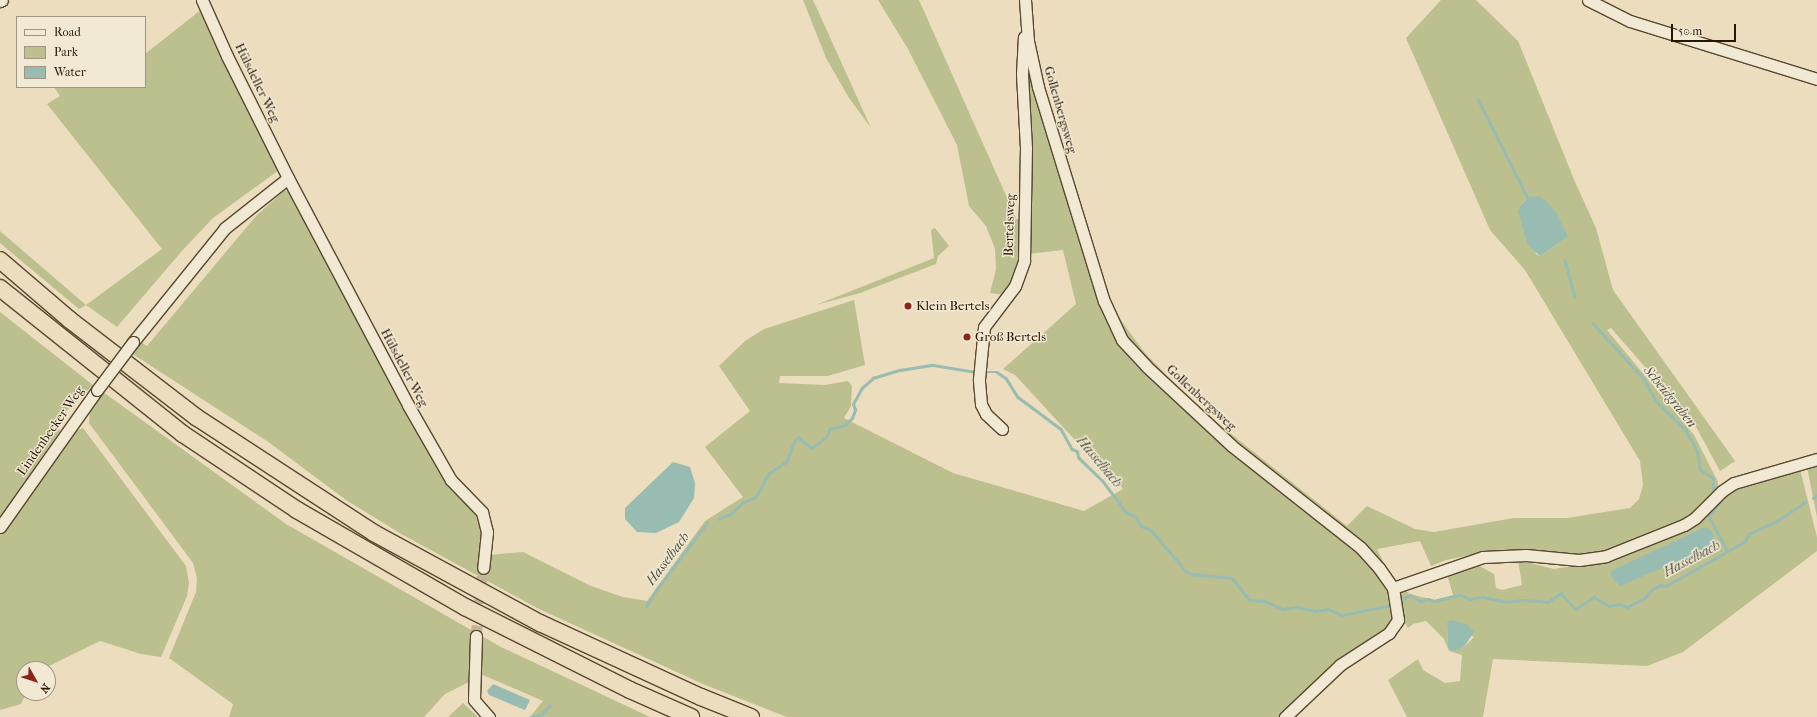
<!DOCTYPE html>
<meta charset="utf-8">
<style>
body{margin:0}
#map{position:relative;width:1817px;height:717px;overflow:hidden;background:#ebddbd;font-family:"IM FELL French Canon",serif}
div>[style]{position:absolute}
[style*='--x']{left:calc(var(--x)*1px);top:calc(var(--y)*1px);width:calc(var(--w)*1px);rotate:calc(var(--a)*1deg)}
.green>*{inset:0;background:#bbc08e}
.water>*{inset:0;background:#98bcb1}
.stream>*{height:2.5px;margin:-1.25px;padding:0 1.25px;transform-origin:1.25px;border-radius:1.25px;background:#98bcb1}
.minor-tunnel>*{height:11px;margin-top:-5.5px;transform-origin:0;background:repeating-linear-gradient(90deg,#c4b597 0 11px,transparent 0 16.5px)}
.roads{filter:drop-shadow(1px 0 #594830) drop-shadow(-1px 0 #594830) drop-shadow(0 1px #594830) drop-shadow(0 -1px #594830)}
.minor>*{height:11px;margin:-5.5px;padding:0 5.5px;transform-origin:5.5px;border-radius:5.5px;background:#f2e9d4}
.highway>*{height:16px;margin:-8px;padding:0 8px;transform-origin:8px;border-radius:8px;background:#ebddbd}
.bridges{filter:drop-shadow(1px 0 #594830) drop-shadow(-1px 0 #594830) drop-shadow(0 1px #594830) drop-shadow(0 -1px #594830)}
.minor-bridge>*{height:11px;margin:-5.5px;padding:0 5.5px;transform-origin:5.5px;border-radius:5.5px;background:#f2e9d4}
.dots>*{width:11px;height:11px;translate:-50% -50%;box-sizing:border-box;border:2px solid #f2e9d4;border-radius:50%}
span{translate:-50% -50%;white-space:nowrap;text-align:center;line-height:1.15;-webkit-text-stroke:3px #f2e9d4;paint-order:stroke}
.street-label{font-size:13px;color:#281601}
.poi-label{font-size:13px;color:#281601}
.left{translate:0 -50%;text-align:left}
.water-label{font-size:14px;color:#4f503f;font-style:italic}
.legend{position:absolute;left:16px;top:16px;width:130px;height:72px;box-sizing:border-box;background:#f2e9d4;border:1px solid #a19580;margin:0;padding:5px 7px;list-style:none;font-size:12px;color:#281601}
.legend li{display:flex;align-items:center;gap:8px;height:20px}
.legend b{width:20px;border:1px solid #a19580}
.north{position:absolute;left:16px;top:661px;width:40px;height:40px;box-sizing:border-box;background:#f2e9d4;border:1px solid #a19580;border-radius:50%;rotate:129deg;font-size:11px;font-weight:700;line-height:16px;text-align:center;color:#281601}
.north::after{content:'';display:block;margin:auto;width:14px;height:18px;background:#8f2418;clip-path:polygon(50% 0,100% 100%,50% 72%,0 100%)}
.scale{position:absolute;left:1671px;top:24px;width:65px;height:18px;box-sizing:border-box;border:2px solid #281601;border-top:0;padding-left:5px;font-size:12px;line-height:14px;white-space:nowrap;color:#281601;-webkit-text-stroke:3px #f2e9d4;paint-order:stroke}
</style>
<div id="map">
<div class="green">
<div style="clip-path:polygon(803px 0,813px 0,871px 128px,849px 98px,826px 58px)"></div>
<div style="clip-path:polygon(878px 0,919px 0,1017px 220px,1023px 215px,1018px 271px,1005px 295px,990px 293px,996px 269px,995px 249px,986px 226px,969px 206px,957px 145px,908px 49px)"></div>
<div style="clip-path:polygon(evenodd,1441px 0,1476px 0,1518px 41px,1575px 182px,1596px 228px,1613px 290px,1735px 461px,1720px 471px,1694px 423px,1611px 328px,1607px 330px,1694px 435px,1718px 482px,1718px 491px,1683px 521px,1596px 555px,1485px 552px,1446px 560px,1431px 566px,1420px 541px,1377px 549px,1385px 565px,1382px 569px,1233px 445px,1138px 353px,1110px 314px,1106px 295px,1114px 311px,1145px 353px,1176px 385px,1221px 426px,1347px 526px,1367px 506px,1415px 529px,1434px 532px,1514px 518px,1567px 518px,1630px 508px,1639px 499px,1643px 485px,1640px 461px,1525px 270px,1490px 230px,1406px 38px,1441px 0,1531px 196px,1568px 237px,1540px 256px,1536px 254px,1521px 205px,1531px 196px)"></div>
<div style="clip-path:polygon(202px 9px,233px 81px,279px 170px,213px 218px,181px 252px,117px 327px,86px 305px,79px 309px,0 243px,0 231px,86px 305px,162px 249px,47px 104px,60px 96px,54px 87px,145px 87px,145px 54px)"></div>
<div style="clip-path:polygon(1025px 45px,1073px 212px,1129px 350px,1363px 553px,1390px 587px,1393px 620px,1382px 633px,1338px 662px,1279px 717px,787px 717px,703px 684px,539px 609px,403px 535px,346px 500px,267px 441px,128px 351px,139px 341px,147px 346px,256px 216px,285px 190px,292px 194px,358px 321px,474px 509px,483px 525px,480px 567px,488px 555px,523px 552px,591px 586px,623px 597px,647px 601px,705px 521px,743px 497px,705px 447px,750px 411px,719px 366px,745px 341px,764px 329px,854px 300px,865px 365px,828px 376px,780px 376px,779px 383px,825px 385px,848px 381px,852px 386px,851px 406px,844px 418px,953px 473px,1084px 511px,1123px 489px,1108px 468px,1074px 439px,1015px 375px,1003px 369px,1076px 304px,1063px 250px,1027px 254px,1031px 206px)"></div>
<div style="clip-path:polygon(935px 228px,949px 246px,938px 256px,936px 264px,860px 293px,816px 305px,934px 258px,931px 230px)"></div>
<div style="clip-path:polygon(0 312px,93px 385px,55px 422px,60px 431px,0 517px)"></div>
<div style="clip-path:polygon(103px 392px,286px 524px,501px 647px,650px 717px,530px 717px,543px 701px,483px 675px,445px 694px,424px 717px,229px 717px,233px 704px,169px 658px,196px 592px,197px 578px,193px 563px,89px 423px,90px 407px)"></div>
<div style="clip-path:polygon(83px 428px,186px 566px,189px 583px,187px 596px,161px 657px,141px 654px,100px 641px,43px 669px,24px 669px,24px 693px,26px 693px,21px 704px,0 710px,0 534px,71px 433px)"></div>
<div style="clip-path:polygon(1817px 463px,1817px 517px,1807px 467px)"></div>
<div style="clip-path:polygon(evenodd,1800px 469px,1817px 537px,1817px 551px,1683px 652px,1647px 666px,1493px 659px,1483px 717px,1407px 717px,1388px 680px,1418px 659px,1423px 670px,1445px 683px,1460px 681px,1462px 655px,1449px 651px,1444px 639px,1426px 621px,1413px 624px,1408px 628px,1402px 618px,1398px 585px,1410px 594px,1434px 600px,1453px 595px,1446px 571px,1476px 564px,1494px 574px,1496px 588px,1502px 590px,1522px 585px,1518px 560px,1554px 569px,1610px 560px,1654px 540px,1735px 486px,1800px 469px,1447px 623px,1474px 637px,1464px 647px,1453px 652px,1448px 648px,1447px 623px)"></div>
<div style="clip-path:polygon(463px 703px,478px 717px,448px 717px)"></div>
</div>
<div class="water">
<div style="clip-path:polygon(1531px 196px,1541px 197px,1547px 202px,1556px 212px,1568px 237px,1540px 256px,1528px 245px,1518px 212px,1521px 205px)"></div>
<div style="clip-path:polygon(673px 462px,690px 467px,695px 483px,694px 498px,679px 522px,656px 533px,637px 532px,625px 519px,625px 508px)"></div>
<div style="clip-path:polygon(1705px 527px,1711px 530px,1714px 538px,1713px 544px,1707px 549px,1620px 586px,1610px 575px,1613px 570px)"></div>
<div style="clip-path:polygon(1450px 620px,1466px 624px,1474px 632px,1464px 647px,1453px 652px,1448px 648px,1447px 623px)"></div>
<div style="clip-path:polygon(493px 684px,530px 700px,525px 710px,489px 695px,487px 691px)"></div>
</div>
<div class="stream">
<div style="--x:1478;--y:99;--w:113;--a:63.2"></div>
<div style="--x:1565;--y:260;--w:38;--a:75"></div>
<div style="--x:1593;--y:323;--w:76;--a:47.7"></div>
<div style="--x:1644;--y:379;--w:25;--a:61"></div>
<div style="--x:1656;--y:401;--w:42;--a:44"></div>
<div style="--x:1686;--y:430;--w:26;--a:62"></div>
<div style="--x:1698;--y:453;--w:16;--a:83"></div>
<div style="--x:1700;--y:469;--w:16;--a:35"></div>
<div style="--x:1713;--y:478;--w:13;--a:86"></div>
<div style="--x:983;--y:372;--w:14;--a:0"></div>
<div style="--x:997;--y:372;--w:11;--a:34"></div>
<div style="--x:1006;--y:378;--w:22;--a:58"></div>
<div style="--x:1018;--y:397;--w:54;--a:36.7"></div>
<div style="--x:1061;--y:429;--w:23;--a:61"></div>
<div style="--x:1072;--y:449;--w:5;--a:22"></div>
<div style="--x:1077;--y:451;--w:7;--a:74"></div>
<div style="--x:1079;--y:458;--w:32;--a:44"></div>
<div style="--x:1102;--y:480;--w:40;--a:53"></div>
<div style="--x:1126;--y:512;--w:11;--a:27"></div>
<div style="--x:1136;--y:517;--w:10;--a:61"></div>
<div style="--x:1141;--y:526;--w:11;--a:22"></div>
<div style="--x:1151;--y:530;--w:54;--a:49.5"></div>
<div style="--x:1186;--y:571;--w:7;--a:27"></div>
<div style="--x:1192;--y:574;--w:40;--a:5.7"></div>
<div style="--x:1232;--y:578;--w:28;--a:51"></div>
<div style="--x:1250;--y:600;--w:15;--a:4"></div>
<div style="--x:1265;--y:601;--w:20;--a:24"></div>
<div style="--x:1283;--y:609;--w:15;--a:-8"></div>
<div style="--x:1298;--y:607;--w:18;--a:13"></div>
<div style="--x:1316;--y:611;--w:12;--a:-9"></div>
<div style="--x:1328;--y:609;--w:15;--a:23"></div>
<div style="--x:1342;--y:615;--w:51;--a:-11.3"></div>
<div style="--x:1813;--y:498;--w:5;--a:-37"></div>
<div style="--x:1720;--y:503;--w:17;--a:130"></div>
<div style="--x:1709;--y:516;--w:38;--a:62"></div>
<div style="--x:719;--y:519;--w:13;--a:-23"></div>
<div style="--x:731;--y:514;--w:16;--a:-45"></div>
<div style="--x:742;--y:503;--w:15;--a:-23"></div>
<div style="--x:756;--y:497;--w:26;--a:-62"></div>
<div style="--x:768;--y:474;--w:23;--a:-34"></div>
<div style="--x:787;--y:461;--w:20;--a:-70"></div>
<div style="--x:794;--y:442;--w:6;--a:-51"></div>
<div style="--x:798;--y:437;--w:18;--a:38"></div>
<div style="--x:812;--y:448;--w:18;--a:-38"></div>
<div style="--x:826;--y:437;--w:9;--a:-63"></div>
<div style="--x:830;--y:429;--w:16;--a:-15"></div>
<div style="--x:845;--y:425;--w:10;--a:-45"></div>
<div style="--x:852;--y:418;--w:9;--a:-69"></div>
<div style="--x:855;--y:410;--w:6;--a:-108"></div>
<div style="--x:853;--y:404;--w:18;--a:-61"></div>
<div style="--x:862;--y:388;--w:15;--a:-42"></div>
<div style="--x:873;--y:378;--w:28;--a:-17"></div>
<div style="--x:900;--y:370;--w:33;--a:-9"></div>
<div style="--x:933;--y:365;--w:44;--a:9.2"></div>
<div style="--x:1525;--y:600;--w:23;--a:5"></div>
<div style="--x:1548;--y:602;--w:16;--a:-35"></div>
<div style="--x:1561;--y:593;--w:22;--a:47"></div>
<div style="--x:1576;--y:609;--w:22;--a:-34"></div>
<div style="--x:1594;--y:597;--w:17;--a:31"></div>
<div style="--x:1609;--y:606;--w:11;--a:-10"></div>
<div style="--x:1620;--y:604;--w:8;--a:23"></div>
<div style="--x:1627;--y:607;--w:20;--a:-27"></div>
<div style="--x:1645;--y:598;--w:10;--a:-53"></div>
<div style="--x:1651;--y:590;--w:10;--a:-29"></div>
<div style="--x:1660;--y:585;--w:6;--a:9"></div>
<div style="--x:1666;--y:586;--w:90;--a:-29.4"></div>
<div style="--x:1744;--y:542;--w:9;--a:-58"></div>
<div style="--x:1749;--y:534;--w:31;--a:-25"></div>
<div style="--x:1777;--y:521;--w:34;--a:-34"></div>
<div style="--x:1398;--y:602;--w:14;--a:-30"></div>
<div style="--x:1410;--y:595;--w:13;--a:29"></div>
<div style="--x:1421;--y:601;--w:7;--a:-16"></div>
<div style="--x:1428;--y:599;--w:6;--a:18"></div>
<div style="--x:1434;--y:601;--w:27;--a:-13"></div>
<div style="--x:1460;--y:595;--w:11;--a:22"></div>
<div style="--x:1470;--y:599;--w:13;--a:-9"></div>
<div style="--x:1483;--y:597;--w:24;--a:12"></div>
<div style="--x:1506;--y:602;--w:16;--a:-7"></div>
<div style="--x:646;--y:607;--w:21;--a:-59"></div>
<div style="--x:657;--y:589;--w:83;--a:-52.9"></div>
<div style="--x:530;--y:717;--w:11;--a:-10"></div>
<div style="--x:541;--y:715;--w:13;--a:-48"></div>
</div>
<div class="minor-tunnel">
<div style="--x:476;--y:636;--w:68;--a:-84.1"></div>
</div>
<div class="roads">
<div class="minor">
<div style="--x:202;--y:0;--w:61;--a:65.9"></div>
<div style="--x:227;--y:56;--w:136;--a:63.4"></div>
<div style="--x:288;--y:178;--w:257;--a:62.1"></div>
<div style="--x:408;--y:405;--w:86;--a:60.2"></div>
<div style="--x:451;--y:480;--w:45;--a:45.9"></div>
<div style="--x:482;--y:512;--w:21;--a:76"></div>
<div style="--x:487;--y:532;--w:36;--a:96"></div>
<div style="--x:1025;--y:0;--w:41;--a:85.8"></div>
<div style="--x:1028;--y:41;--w:47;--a:77.7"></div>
<div style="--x:1038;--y:87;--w:224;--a:72.9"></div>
<div style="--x:1104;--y:301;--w:43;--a:65.2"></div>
<div style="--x:1122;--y:340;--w:35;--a:47"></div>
<div style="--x:1146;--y:366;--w:117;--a:42.9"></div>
<div style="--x:1232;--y:446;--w:164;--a:38.3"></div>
<div style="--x:1361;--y:548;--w:27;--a:48"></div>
<div style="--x:1379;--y:568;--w:24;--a:55"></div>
<div style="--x:1393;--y:588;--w:32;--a:81"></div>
<div style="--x:1398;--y:620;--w:16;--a:125"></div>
<div style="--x:1389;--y:633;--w:59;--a:146.9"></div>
<div style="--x:1340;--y:665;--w:76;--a:136.6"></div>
<div style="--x:1588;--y:0;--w:47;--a:26.6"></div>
<div style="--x:1630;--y:21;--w:196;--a:17.2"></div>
<div style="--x:0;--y:1;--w:2;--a:-27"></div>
<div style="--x:133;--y:342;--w:146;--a:-51.1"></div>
<div style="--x:225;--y:228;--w:80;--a:-38.4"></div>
<div style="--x:1002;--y:429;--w:22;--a:-137"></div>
<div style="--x:986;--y:414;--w:11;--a:-117"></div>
<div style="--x:981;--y:404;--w:25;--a:-95"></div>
<div style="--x:979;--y:379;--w:52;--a:-84.5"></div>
<div style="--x:984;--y:327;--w:51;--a:-52.9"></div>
<div style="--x:1015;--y:286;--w:27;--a:-70"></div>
<div style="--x:1024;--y:261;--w:113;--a:-89"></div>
<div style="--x:1026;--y:148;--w:74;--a:-93.1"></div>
<div style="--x:1022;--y:74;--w:37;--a:-87"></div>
<div style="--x:0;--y:527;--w:168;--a:-54.7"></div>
<div style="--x:1393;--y:588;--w:95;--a:-19"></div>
<div style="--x:1483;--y:557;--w:43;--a:-2.7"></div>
<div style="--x:1526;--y:555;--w:53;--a:5.4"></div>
<div style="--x:1579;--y:560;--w:27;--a:-8"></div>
<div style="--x:1606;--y:556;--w:84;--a:-21.7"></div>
<div style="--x:1684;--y:525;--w:13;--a:-32"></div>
<div style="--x:1695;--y:518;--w:38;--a:-45"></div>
<div style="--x:1722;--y:491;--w:14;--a:-34"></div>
<div style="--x:1734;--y:483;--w:86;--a:-16.1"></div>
<div style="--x:476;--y:636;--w:64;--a:91.8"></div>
<div style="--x:474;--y:700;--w:23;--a:49"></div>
</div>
<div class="highway">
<div style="--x:0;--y:260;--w:92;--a:40.6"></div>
<div style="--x:70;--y:320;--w:159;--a:37.6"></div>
<div style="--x:196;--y:417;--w:212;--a:33.1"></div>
<div style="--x:374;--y:533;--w:189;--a:28.5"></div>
<div style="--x:540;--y:623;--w:177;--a:24.7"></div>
<div style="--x:701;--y:697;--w:54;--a:21.8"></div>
<div style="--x:0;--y:288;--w:234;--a:38.6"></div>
<div style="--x:183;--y:434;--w:137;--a:33.7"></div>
<div style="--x:297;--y:510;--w:194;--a:30"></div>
<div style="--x:465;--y:607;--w:185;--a:26.7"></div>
<div style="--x:630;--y:690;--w:67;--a:23.9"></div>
</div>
</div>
<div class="bridges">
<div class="minor-bridge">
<div style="--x:97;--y:390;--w:60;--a:-53.1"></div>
</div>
</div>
<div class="dots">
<div style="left:908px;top:306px;background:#8f2418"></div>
<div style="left:967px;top:337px;background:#8f2418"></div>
</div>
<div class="street-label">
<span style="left:257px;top:83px;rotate:64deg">Hülsdeller Weg</span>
<span style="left:1060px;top:110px;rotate:74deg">Gollenbergsweg</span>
<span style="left:1010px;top:225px;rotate:-88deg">Bertelsweg</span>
<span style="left:404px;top:368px;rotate:62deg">Hülsdeller Weg</span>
<span style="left:1201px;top:398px;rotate:43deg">Gollenbergsweg</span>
<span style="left:51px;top:431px;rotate:-55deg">Lindenbecker Weg</span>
</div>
<div class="poi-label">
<span class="left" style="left:916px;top:306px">Klein Bertels</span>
<span class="left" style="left:975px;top:337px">Groß Bertels</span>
</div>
<div class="water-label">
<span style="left:1670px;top:397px;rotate:51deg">Scheidgraben</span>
<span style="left:1099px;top:462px;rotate:50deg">Hasselbach</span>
<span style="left:668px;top:559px;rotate:-53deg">Hasselbach</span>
<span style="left:1692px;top:559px;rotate:-28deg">Hasselbach</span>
</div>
<ul class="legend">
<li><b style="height:5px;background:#f2e9d4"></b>Road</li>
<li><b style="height:11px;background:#bbc08e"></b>Park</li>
<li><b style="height:11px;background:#98bcb1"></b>Water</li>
</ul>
<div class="north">N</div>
<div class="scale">50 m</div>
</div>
